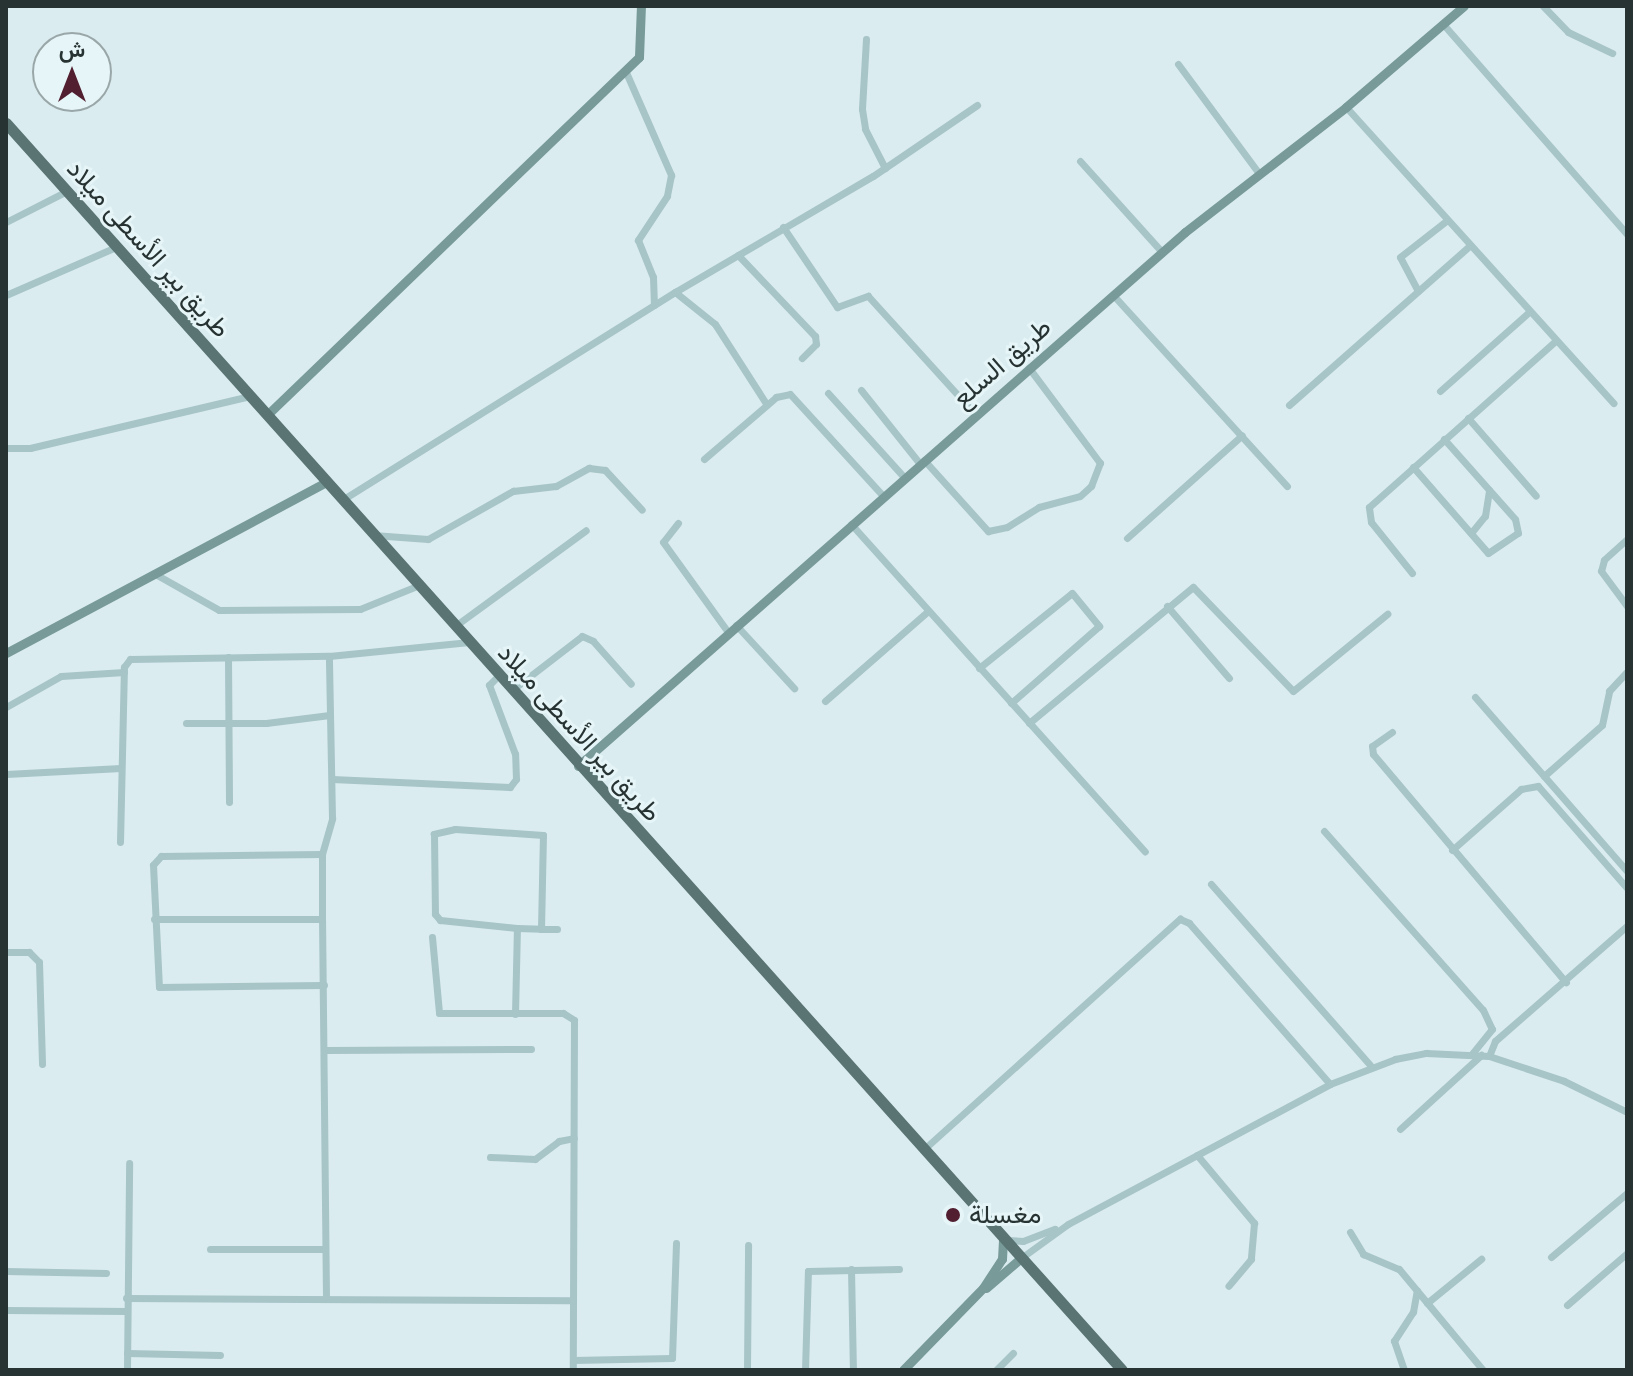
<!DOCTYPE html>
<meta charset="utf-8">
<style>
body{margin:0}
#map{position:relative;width:1633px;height:1376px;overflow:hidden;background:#daecef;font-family:"Fira Sans Condensed",Vazirmatn,sans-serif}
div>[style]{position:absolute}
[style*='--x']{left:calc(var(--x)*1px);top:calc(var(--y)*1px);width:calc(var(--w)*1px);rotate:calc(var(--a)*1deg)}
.street>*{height:7px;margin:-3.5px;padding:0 3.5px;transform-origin:3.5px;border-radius:3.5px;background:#a7c4c7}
.secondary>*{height:9px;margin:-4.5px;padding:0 4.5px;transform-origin:4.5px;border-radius:4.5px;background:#789a99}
.primary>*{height:11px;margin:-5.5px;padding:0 5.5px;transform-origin:5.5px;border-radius:5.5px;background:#597473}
.dots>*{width:22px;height:22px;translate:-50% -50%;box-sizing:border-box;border:4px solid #e6f5f8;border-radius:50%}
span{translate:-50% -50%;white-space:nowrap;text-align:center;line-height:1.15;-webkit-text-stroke:6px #e6f5f8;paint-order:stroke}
.street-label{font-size:26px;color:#273332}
.poi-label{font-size:26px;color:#273332}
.left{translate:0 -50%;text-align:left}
.frame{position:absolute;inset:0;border:8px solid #273332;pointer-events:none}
.north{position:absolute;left:32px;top:32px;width:80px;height:80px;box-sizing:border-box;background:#e6f5f8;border:2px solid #9aa7a9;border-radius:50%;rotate:0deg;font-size:22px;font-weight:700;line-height:32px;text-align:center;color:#273332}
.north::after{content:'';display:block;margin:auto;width:28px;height:36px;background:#521f30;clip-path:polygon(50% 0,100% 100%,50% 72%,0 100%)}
</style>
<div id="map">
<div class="street">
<div style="--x:1543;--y:6;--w:36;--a:46"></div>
<div style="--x:1568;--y:32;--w:49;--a:25.5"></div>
<div style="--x:1443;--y:24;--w:279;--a:48.8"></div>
<div style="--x:866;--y:39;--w:70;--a:93.3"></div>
<div style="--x:862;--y:109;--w:20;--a:81"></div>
<div style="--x:865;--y:129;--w:44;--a:62.9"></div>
<div style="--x:1178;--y:64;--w:134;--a:53.5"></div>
<div style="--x:625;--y:70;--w:115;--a:66.3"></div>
<div style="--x:671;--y:175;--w:21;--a:101"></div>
<div style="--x:667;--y:196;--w:53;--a:123.4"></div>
<div style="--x:638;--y:240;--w:40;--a:68"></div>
<div style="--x:653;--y:277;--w:28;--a:88"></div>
<div style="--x:1346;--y:107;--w:399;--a:47.9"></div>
<div style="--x:1080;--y:161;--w:122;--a:48"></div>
<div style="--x:6;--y:222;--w:68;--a:-26.9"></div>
<div style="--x:783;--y:227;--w:97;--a:56"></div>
<div style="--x:837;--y:307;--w:33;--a:-20"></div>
<div style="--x:868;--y:296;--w:161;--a:47.8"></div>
<div style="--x:738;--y:255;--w:112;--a:46.5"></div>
<div style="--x:815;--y:336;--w:8;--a:83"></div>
<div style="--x:816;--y:344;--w:20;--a:135"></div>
<div style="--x:1418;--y:291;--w:38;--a:-118"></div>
<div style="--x:1400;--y:257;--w:58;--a:-38"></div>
<div style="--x:675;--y:292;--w:51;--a:38.7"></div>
<div style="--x:715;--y:324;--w:96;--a:57.3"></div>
<div style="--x:6;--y:295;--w:120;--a:-23.6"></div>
<div style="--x:1114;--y:296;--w:257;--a:47.7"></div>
<div style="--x:861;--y:390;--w:95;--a:51.4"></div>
<div style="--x:1440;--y:391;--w:118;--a:-41.6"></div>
<div style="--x:828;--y:393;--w:113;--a:47.9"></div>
<div style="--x:1289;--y:405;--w:239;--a:-41.4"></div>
<div style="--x:1468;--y:418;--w:103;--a:48.9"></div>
<div style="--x:6;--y:448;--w:24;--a:0"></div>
<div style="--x:30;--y:448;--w:226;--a:-13.3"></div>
<div style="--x:704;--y:459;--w:95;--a:-40.7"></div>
<div style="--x:776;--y:397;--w:14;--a:-12"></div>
<div style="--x:790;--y:394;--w:138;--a:47.6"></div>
<div style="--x:924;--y:460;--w:96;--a:48"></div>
<div style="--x:988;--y:531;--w:19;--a:-12"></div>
<div style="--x:1007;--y:527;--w:38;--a:-32"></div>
<div style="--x:1039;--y:507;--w:42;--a:-15"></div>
<div style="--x:1080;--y:496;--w:15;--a:-42"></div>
<div style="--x:1091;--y:486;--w:25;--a:-69"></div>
<div style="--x:1100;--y:463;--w:119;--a:-126.8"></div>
<div style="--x:1413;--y:467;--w:114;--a:48.9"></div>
<div style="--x:1488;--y:553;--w:36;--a:-34"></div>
<div style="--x:1518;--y:533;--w:14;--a:-102"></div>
<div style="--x:1515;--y:519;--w:107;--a:-131.6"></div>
<div style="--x:342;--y:500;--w:393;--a:-32"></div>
<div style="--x:675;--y:292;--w:229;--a:-30.4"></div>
<div style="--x:873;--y:176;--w:126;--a:-34.3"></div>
<div style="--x:678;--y:523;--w:24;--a:128"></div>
<div style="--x:663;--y:542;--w:111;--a:54.2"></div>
<div style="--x:851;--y:524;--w:440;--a:48.1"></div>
<div style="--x:1471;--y:533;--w:22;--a:-51"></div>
<div style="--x:1485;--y:516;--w:26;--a:-81"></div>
<div style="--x:373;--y:535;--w:55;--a:4.2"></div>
<div style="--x:428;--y:539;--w:98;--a:-29.5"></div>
<div style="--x:513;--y:491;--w:43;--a:-6.6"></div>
<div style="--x:556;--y:486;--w:38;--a:-29"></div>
<div style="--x:589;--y:468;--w:16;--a:7"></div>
<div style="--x:605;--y:470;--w:54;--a:47.2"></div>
<div style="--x:1127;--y:538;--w:154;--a:-41.8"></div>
<div style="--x:1627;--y:539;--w:31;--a:138"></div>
<div style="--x:1604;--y:560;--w:11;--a:105"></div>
<div style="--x:1601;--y:571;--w:44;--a:53.4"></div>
<div style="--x:1412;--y:573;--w:65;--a:-128.8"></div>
<div style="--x:1371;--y:522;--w:15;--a:-98"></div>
<div style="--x:1369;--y:507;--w:249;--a:-41.7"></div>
<div style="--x:157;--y:575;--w:71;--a:29.4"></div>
<div style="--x:219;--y:610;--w:141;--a:-0.4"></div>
<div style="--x:360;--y:609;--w:64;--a:-22.1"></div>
<div style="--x:1167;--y:606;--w:95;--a:49.3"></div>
<div style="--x:736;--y:625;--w:86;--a:47.4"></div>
<div style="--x:455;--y:626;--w:162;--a:-36.2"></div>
<div style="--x:228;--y:657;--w:145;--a:89.6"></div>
<div style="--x:979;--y:668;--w:119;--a:-38.9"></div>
<div style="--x:1072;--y:593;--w:43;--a:50.7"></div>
<div style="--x:1099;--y:626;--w:117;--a:138.8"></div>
<div style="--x:512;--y:690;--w:88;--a:-37.6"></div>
<div style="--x:582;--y:636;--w:12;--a:24"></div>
<div style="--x:593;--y:641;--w:57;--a:48.5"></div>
<div style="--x:1475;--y:697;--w:231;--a:48.9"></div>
<div style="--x:825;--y:701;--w:137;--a:-41.1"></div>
<div style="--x:6;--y:707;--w:63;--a:-29.4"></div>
<div style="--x:61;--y:676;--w:63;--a:-3.6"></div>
<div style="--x:186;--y:723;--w:80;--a:0"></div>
<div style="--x:266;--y:723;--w:64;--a:-7.1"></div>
<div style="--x:1029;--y:723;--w:213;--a:-39.7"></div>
<div style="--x:1193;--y:587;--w:144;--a:46.1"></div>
<div style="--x:1293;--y:691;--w:122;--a:-39.3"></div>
<div style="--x:1392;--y:732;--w:24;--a:145"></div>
<div style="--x:1372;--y:746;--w:8;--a:83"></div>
<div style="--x:1373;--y:754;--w:299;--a:49.8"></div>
<div style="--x:6;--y:774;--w:115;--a:-3"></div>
<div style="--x:1544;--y:776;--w:77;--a:-41.3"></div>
<div style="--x:1602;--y:725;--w:35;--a:-78"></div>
<div style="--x:1609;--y:691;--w:26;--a:-47"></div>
<div style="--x:332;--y:779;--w:178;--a:2.6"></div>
<div style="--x:510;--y:787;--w:10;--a:-53"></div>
<div style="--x:516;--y:779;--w:25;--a:-92"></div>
<div style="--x:515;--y:754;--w:74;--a:-110.6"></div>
<div style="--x:489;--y:685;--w:13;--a:-45"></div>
<div style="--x:1324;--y:831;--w:239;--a:48.4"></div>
<div style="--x:1483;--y:1010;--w:21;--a:65"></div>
<div style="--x:1492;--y:1029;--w:32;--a:129"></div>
<div style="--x:120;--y:842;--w:175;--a:-88.7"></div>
<div style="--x:124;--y:667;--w:10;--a:-53"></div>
<div style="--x:130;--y:659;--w:199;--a:-0.9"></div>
<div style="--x:329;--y:656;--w:141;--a:-5.7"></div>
<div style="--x:1452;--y:850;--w:92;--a:-41.5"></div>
<div style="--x:1521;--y:789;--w:17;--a:-10"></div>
<div style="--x:1538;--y:786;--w:135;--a:48.9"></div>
<div style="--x:322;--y:854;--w:161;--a:179.3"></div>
<div style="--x:161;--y:856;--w:12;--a:132"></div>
<div style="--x:153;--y:865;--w:122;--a:87.2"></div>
<div style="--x:159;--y:987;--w:165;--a:-0.7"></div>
<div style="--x:1211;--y:884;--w:241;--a:48.7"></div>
<div style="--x:154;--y:919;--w:168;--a:0"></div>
<div style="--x:541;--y:929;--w:94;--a:-88.8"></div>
<div style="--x:543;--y:835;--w:88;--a:-176.1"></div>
<div style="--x:455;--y:829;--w:22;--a:167"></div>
<div style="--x:434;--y:834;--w:80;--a:89.3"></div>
<div style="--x:435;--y:914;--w:8;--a:50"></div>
<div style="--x:440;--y:920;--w:77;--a:5.9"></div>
<div style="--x:517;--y:928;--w:24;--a:2"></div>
<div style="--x:541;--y:929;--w:16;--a:0"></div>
<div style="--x:432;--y:937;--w:76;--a:84.7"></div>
<div style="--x:439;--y:1013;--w:124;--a:0"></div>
<div style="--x:563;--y:1013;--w:13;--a:32"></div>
<div style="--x:574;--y:1020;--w:350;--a:90.2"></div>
<div style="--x:6;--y:952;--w:23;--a:0"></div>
<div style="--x:29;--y:952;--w:14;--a:45"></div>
<div style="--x:39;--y:962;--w:102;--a:88.3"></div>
<div style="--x:515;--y:1014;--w:86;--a:-88.7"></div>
<div style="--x:326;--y:1050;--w:205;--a:-0.3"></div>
<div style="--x:1489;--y:1056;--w:16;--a:-68"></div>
<div style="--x:1495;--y:1041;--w:175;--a:-41.1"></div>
<div style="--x:1400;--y:1129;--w:110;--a:-42.4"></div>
<div style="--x:923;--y:1150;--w:346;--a:-42"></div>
<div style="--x:1180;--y:919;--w:10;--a:24"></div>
<div style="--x:1189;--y:923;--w:214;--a:48.8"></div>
<div style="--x:1197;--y:1155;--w:89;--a:50"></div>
<div style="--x:1254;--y:1223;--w:36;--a:95"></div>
<div style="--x:1251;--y:1259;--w:35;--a:130"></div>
<div style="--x:490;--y:1157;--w:45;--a:2.5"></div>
<div style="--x:535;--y:1159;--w:30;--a:-37"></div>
<div style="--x:559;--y:1141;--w:15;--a:-11"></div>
<div style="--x:1350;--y:1232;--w:26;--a:59"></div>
<div style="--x:1363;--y:1254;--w:39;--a:23"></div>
<div style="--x:1399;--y:1269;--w:131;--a:50.3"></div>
<div style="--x:1006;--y:1240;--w:17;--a:3"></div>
<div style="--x:1023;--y:1241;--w:34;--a:-21"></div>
<div style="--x:210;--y:1249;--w:115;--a:0"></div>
<div style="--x:1551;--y:1257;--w:99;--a:-40.1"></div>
<div style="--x:1021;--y:1258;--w:58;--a:-35.9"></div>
<div style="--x:1068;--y:1224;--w:297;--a:-28.1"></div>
<div style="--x:1330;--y:1084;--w:70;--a:-21"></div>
<div style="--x:1395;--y:1059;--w:32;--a:-11"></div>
<div style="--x:1426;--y:1053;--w:63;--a:2.7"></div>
<div style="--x:1489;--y:1056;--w:79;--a:18.4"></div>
<div style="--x:1564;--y:1081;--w:70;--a:26.2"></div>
<div style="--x:851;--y:1269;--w:101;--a:88.9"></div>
<div style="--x:6;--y:1271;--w:100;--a:1.1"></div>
<div style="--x:126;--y:1298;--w:447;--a:0.3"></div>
<div style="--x:326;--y:1298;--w:379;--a:-90.6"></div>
<div style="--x:322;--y:919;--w:65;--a:-90"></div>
<div style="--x:322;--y:854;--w:37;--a:-74"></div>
<div style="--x:332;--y:818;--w:162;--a:-91.1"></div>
<div style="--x:1427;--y:1303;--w:70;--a:-39.2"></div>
<div style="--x:1567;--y:1305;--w:79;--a:-40.9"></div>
<div style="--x:6;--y:1310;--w:121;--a:0.5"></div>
<div style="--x:127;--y:1353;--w:93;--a:1.2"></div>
<div style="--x:573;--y:1360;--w:99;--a:-1.2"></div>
<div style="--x:672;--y:1358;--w:115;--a:-88"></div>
<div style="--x:127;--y:1370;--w:207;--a:-89.4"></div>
<div style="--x:747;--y:1370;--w:125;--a:-89.5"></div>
<div style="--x:805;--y:1370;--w:99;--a:-88.3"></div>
<div style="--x:808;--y:1271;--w:91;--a:-1.3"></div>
<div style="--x:996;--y:1370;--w:24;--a:-45"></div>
<div style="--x:1404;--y:1370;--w:31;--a:-109"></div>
<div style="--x:1394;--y:1341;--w:35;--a:-57"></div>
<div style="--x:1413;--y:1312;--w:22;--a:-80"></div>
</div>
<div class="secondary">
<div style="--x:268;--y:414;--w:515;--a:-43.9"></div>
<div style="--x:639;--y:57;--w:51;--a:-87.8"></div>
<div style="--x:6;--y:653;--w:363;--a:-28.1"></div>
<div style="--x:578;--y:766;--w:808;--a:-41.34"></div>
<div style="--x:1185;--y:232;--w:204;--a:-37.8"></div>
<div style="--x:1346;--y:107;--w:155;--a:-40.6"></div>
<div style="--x:986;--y:1288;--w:46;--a:-40.6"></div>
<div style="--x:903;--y:1370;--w:115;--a:-45.7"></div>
<div style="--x:983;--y:1288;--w:35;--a:-57"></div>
<div style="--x:1002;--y:1259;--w:20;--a:-87"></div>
</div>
<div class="primary">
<div style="--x:6;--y:123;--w:1673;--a:48.17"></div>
</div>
<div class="dots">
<div style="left:953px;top:1215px;background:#521f30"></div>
</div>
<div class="street-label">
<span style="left:148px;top:249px;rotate:48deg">طريق بير الأسطى ميلاد</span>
<span style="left:1002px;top:363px;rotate:-41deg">طريق السلع</span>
<span style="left:579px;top:733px;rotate:48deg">طريق بير الأسطى ميلاد</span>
</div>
<div class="poi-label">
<span class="left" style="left:969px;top:1215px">مغسلة</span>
</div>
<div class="frame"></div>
<div class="north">ش</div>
</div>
